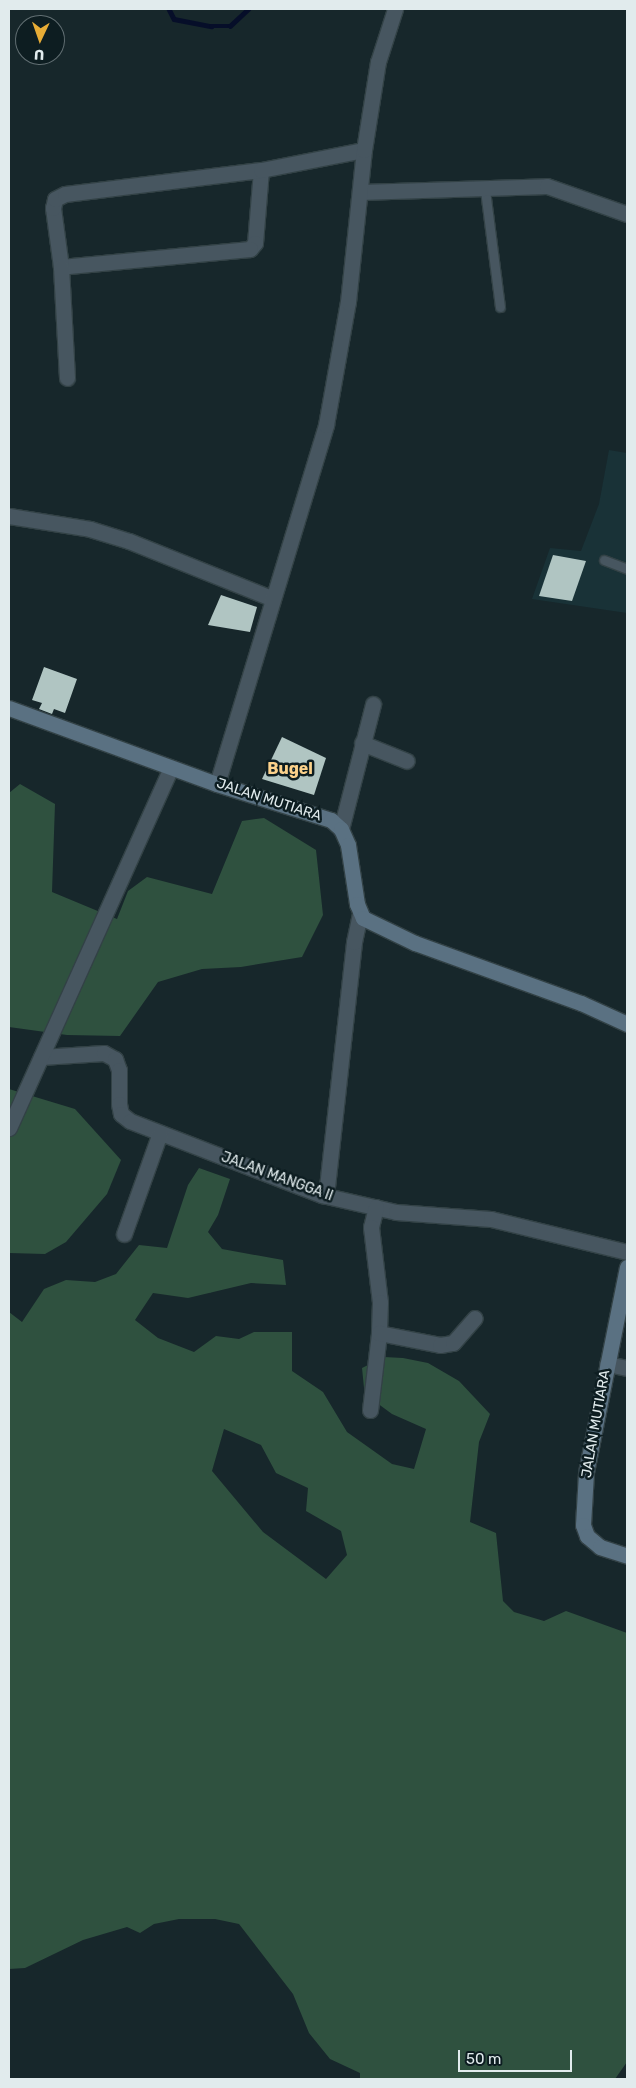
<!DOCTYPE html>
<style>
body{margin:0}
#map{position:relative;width:636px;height:2088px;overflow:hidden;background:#17272b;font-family:Rubik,sans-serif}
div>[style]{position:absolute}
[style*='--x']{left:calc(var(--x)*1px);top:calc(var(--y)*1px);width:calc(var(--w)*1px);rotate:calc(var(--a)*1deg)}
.built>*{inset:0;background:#193237}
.green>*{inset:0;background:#2f513f}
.stream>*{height:4.5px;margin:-2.25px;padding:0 2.25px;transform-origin:2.25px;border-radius:2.25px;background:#060e29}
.building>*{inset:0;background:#b0c5c2}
.roads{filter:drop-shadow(1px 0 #334246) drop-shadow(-1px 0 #334246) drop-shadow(0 1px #334246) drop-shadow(0 -1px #334246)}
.lane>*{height:9px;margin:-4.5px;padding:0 4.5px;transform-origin:4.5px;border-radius:4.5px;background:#475660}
.street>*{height:15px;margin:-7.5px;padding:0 7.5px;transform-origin:7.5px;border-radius:7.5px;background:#475660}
.secondary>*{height:15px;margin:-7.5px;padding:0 7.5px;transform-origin:7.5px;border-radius:7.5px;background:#5a7182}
span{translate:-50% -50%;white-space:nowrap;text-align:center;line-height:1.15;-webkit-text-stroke:5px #0d1d21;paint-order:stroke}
.street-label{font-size:14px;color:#e1ebed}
.quarter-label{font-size:16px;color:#fcd28b;font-weight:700}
.frame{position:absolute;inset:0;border:10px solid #e1ebed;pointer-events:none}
.north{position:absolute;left:15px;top:15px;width:50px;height:50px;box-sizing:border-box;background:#0d1d21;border:1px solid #626f73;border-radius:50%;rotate:183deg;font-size:14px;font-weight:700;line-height:20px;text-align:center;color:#e1ebed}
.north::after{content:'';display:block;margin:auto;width:18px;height:22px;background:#e7ac36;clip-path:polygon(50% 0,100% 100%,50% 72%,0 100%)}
.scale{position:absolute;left:458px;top:2050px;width:114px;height:22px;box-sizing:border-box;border:2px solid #e1ebed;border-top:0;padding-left:6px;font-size:15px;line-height:18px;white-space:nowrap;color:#e1ebed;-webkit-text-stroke:4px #0d1d21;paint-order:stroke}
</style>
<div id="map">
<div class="built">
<div style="clip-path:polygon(609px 450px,627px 453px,627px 613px,532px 599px,550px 548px,581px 551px,599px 504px)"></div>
</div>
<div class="green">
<div style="clip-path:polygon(20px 784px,55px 804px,52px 892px,117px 919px,128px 891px,147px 877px,212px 894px,242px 821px,264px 818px,316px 850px,323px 915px,302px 957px,241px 967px,202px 969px,158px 982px,120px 1036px,67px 1035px,9px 1027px,9px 793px)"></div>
<div style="clip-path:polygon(9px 1089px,75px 1109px,121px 1160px,107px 1194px,66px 1242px,45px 1254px,9px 1253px)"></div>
<div style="clip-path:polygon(evenodd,199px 1168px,230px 1179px,218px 1215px,208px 1232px,222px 1249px,283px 1260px,286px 1285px,251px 1283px,188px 1298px,153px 1293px,135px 1320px,158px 1338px,194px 1352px,216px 1336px,239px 1339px,254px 1332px,292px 1332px,292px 1371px,323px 1392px,347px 1432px,392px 1464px,414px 1469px,426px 1429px,392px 1414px,377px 1403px,364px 1388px,362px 1368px,384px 1357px,403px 1358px,428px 1363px,459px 1381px,490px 1414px,479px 1442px,470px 1522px,496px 1533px,503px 1601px,514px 1612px,544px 1621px,566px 1611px,627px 1633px,627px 2062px,615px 2079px,360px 2079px,360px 2073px,330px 2059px,309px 2033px,293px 1994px,239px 1924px,215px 1919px,179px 1919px,154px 1924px,140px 1933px,127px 1927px,83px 1940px,25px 1968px,9px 1969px,9px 1312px,22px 1322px,44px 1289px,66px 1280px,95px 1282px,116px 1274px,139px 1245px,167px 1248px,188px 1185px,199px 1168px,224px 1429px,261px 1445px,276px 1473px,308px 1488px,306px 1511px,341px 1531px,347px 1555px,326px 1579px,263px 1532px,212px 1471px,224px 1429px)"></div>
</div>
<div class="stream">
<div style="--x:169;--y:9;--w:11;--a:63"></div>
<div style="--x:174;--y:19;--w:38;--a:11"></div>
<div style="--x:211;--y:26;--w:19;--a:0"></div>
<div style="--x:230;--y:26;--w:25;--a:-43"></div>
</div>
<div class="building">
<div style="clip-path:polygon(553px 555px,586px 561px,572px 601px,539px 596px)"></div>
<div style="clip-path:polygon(221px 595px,257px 607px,250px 632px,208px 625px)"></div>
<div style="clip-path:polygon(44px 667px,77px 679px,65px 713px,54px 709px,52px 714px,39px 709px,42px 703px,32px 700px)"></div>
<div style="clip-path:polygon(282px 737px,326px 758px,314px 795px,262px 779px)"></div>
</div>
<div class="roads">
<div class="lane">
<div style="--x:485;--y:190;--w:118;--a:82.7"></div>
<div style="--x:604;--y:560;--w:25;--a:21"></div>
</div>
<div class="street">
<div style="--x:261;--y:170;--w:73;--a:94.7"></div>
<div style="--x:255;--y:243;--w:8;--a:130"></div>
<div style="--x:250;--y:249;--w:190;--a:174.6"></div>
<div style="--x:61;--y:267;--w:60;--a:-97.7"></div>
<div style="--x:53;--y:208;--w:9;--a:-77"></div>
<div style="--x:55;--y:199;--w:11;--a:-27"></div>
<div style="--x:65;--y:194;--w:197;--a:-7"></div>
<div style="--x:261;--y:170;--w:105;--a:-11"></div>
<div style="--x:360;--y:192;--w:187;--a:-1.8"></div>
<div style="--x:547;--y:186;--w:85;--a:19.3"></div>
<div style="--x:61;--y:267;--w:111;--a:86.9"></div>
<div style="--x:9;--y:516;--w:82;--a:9.1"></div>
<div style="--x:90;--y:529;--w:41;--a:17.1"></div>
<div style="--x:129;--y:541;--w:155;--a:21.9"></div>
<div style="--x:362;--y:743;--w:48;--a:21.8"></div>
<div style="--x:217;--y:784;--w:375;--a:-73.1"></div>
<div style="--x:326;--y:425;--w:125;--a:-79.9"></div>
<div style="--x:348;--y:302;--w:153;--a:-84"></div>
<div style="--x:364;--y:150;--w:89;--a:-81"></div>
<div style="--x:378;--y:62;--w:56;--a:-72.2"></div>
<div style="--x:341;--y:829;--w:129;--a:-75.6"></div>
<div style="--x:41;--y:1057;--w:63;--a:-3.6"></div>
<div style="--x:104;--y:1053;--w:13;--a:29"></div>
<div style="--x:115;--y:1059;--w:12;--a:70"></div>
<div style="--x:119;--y:1070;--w:34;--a:90"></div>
<div style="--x:119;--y:1104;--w:10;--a:79"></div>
<div style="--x:121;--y:1114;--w:11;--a:38"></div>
<div style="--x:130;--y:1121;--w:206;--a:21.1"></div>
<div style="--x:322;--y:1195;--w:76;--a:12.9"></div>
<div style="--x:396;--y:1212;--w:95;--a:4.2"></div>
<div style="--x:491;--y:1219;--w:140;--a:13.6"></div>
<div style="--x:9;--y:1128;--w:395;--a:-65.8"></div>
<div style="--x:326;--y:1196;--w:256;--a:-83.7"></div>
<div style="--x:354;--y:942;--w:30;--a:-78"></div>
<div style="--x:376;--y:1207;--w:21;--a:104"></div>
<div style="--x:371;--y:1227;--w:76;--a:83.2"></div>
<div style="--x:380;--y:1302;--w:31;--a:92"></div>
<div style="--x:124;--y:1234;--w:107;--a:-70.4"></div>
<div style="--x:607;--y:1364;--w:20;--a:11"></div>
<div style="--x:370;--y:1410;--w:78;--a:-83.3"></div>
<div style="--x:379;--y:1333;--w:62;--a:11.1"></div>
<div style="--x:440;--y:1345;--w:13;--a:-9"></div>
<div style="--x:453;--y:1343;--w:33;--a:-49"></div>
</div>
<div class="secondary">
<div style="--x:9;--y:708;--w:221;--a:20.1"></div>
<div style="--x:217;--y:784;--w:120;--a:17.5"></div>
<div style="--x:331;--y:820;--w:13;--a:42"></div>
<div style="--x:341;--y:829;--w:17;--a:66"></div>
<div style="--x:348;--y:845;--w:60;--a:81.3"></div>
<div style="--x:357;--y:904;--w:15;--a:67"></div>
<div style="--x:363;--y:918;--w:58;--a:25.7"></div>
<div style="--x:415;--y:943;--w:177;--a:19.9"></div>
<div style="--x:581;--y:1003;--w:51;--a:24.5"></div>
<div style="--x:627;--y:1267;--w:210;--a:101.3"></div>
<div style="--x:586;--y:1473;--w:52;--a:93.3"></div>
<div style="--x:583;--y:1525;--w:12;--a:70"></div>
<div style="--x:587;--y:1536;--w:17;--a:40"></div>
<div style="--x:600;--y:1547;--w:28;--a:18"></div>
</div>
</div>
<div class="street-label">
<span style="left:269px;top:800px;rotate:18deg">JALAN MUTIARA</span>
<span style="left:277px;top:1177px;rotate:20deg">JALAN MANGGA II</span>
<span style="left:596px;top:1424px;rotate:-80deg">JALAN MUTIARA</span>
</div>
<div class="quarter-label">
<span style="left:290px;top:769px">Bugel</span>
</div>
<div class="frame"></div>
<div class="north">U</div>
<div class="scale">50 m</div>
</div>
